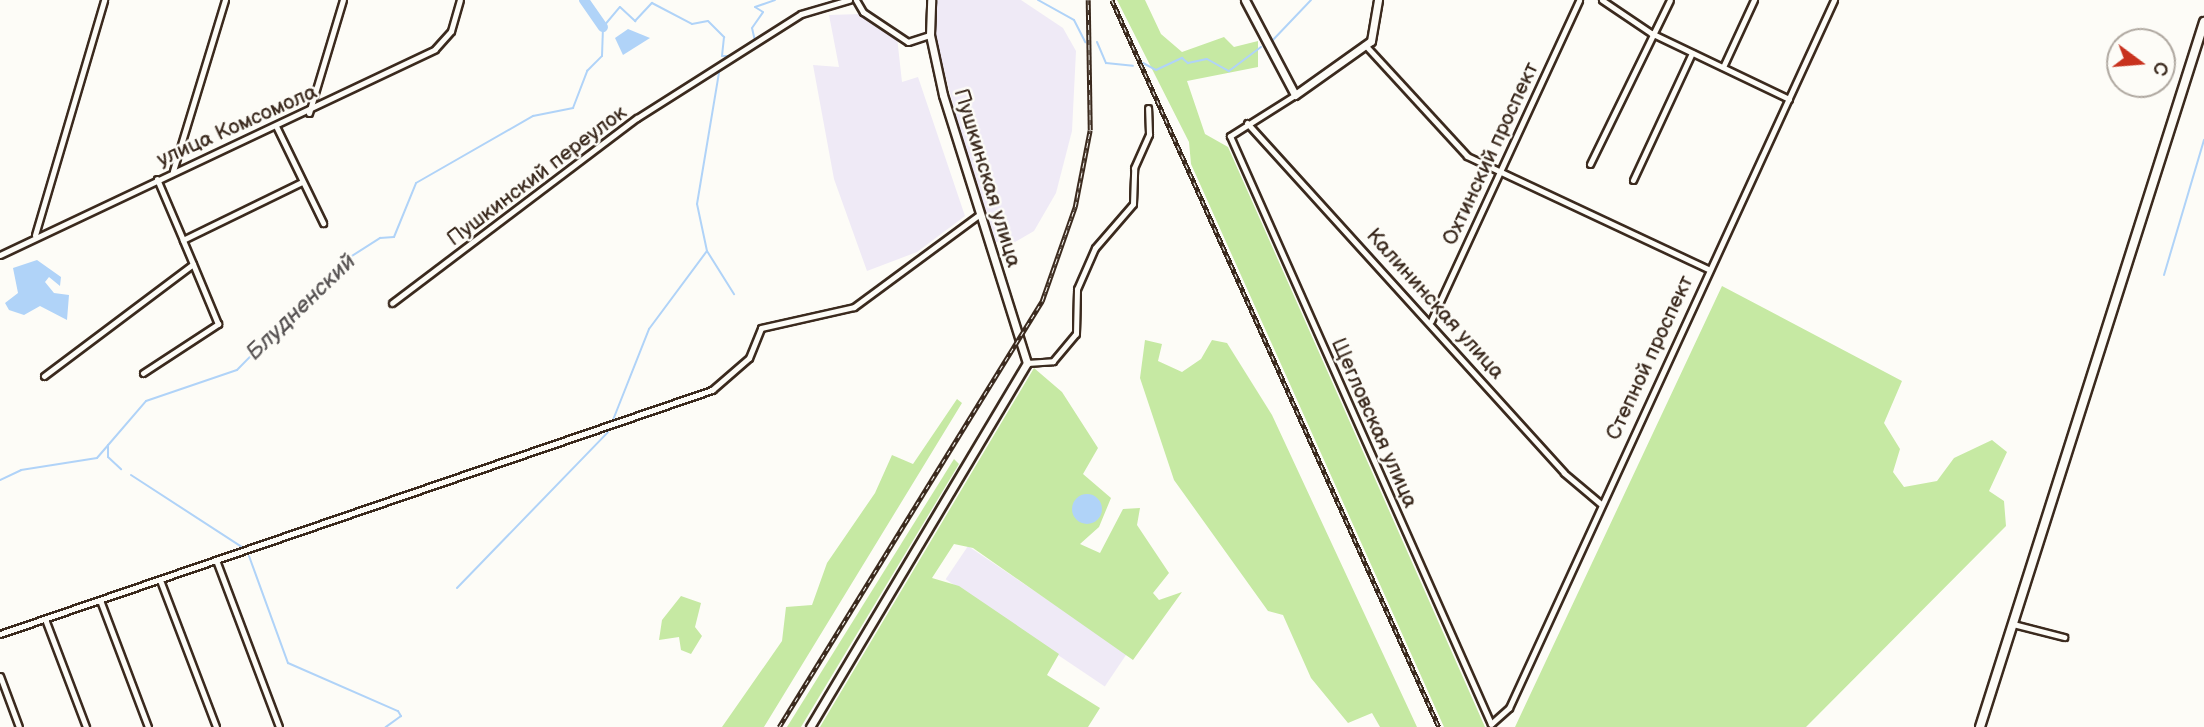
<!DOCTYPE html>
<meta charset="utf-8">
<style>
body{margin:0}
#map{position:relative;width:2204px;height:727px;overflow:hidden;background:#fdfcf7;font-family:"Balsamiq Sans",sans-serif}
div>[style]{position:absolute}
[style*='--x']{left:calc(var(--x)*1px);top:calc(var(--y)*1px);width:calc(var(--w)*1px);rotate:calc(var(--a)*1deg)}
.built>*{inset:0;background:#efeaf6;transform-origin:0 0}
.green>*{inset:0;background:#c6e9a3}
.water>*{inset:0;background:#b0d3f8}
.round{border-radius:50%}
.stream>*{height:2px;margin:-1px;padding:0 1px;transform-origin:1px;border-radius:1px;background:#b0d3f8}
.river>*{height:10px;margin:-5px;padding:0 5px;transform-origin:5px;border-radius:5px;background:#b0d3f8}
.roads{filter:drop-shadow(2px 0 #3b2a1e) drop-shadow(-2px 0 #3b2a1e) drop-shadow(0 2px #3b2a1e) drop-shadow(0 -2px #3b2a1e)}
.minor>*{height:5px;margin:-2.5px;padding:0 2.5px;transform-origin:2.5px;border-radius:2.5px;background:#fdfcf7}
.tertiary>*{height:7px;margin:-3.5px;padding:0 3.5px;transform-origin:3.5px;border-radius:3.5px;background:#fdfcf7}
.secondary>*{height:8px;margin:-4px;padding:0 4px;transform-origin:4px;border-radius:4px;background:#fdfcf7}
.rail>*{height:4.5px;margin-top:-2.25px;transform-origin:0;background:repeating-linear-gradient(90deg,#fdfcf7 0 5px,#3b2a1e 0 10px);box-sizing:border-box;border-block:2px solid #3b2a1e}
span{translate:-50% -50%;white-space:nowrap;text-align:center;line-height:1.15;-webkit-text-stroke:5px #fdfcf7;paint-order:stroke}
.street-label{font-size:21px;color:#3b2a1e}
.water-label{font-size:23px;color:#585454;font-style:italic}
.north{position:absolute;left:2106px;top:28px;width:70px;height:70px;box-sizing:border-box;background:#fdfcf7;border:2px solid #afa8a0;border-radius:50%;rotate:106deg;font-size:19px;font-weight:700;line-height:28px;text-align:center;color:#3b2a1e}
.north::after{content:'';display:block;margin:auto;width:24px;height:32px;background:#c8321e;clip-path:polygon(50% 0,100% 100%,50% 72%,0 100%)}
</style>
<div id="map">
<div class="built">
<div style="clip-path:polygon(936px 0,1021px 0,1063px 28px,1076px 51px,1072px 131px,1056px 193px,1034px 231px,1015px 242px,996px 242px,963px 141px,934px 33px)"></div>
<div style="clip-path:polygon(860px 14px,897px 37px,902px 82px,918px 77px,965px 216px,917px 252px,867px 271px,834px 179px,813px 65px,839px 67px,829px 15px)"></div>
<div style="left:968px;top:546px;width:192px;height:40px;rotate:34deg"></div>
</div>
<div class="green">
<div style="clip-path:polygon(1117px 0,1145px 0,1161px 34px,1182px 52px,1224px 37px,1234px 47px,1258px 41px,1258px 67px,1187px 81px,1205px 134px,1228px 147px,1485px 727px,1444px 727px,1191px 164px,1189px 142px)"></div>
<div style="clip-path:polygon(1722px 286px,1902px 381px,1884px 423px,1900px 449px,1893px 472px,1904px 487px,1937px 481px,1954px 458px,1992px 440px,2007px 452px,1989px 491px,2004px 501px,2006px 526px,1806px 727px,1515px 727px)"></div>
<div style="clip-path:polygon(1145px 340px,1162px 344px,1158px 361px,1182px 372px,1201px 359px,1212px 340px,1227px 343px,1272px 415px,1417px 727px,1380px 727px,1372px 713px,1348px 723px,1311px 678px,1283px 615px,1268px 611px,1174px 480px,1140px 378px)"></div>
<div style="clip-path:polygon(1034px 368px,1062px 392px,1098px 448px,1083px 474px,1111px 498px,1099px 527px,1080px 544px,1100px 553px,1123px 509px,1140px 508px,1137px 525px,1169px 573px,1153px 593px,1159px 600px,1182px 592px,1133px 660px,973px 548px,954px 544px,932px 578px,959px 586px,1059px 654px,1047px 675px,1100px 708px,1088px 727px,820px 727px)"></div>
<div style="clip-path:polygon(957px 399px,962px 403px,764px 727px,722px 727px,782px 641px,786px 607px,812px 605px,827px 563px,875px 493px,892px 455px,913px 464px)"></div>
<div style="clip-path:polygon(954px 459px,959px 464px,801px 727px,787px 727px)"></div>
<div style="clip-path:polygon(681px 596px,701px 603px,695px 627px,702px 636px,691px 654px,681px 650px,679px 637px,659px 640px,662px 620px)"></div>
</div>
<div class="water">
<div style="clip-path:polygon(628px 29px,650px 38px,623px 55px,615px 38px)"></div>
<div style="clip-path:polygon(37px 260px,61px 277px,60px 286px,49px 277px,45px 282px,54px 293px,69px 295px,67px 320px,40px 306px,24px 315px,9px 310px,5px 303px,18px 293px,13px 268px)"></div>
<div class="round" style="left:1072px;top:494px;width:30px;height:30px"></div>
</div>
<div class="stream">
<div style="--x:1038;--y:0;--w:41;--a:29.1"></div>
<div style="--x:1074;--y:20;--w:25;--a:63"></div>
<div style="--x:755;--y:41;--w:13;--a:-103"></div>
<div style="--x:752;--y:28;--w:19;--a:-55"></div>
<div style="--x:763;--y:12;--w:9;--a:-148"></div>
<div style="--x:755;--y:7;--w:21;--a:-19"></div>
<div style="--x:1097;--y:42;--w:23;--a:67"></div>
<div style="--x:1106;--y:63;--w:27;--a:6"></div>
<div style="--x:1271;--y:42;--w:58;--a:-46.4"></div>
<div style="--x:1143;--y:63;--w:15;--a:28"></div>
<div style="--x:1156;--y:70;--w:29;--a:-25"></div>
<div style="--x:1182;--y:58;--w:8;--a:40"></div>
<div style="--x:1188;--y:63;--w:19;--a:-12"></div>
<div style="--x:1207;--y:59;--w:25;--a:29"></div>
<div style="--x:1229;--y:71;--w:40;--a:-37"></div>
<div style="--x:707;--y:251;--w:51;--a:57.9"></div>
<div style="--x:2164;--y:275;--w:141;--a:-73.5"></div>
<div style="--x:613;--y:420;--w:98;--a:-68.4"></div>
<div style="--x:649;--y:329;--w:97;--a:-53.4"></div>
<div style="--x:707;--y:251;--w:48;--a:-102"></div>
<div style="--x:697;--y:204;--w:133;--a:-80.5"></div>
<div style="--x:108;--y:445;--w:12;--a:90"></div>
<div style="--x:108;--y:457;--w:18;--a:43"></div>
<div style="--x:131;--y:475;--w:132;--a:33"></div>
<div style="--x:0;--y:480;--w:23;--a:-25"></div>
<div style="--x:21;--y:470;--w:77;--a:-9"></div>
<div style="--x:97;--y:458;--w:75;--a:-49.3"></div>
<div style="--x:146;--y:401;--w:96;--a:-18.8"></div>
<div style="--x:237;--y:370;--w:153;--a:-45.5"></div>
<div style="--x:344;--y:261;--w:43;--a:-32.6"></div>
<div style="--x:380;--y:238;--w:14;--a:-4"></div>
<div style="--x:394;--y:237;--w:58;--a:-67.8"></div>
<div style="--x:416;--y:183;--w:135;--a:-29.8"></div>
<div style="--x:533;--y:116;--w:41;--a:-11.3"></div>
<div style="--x:573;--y:108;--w:40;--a:-69"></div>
<div style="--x:587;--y:71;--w:21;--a:-45"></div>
<div style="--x:602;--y:56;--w:29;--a:-88"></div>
<div style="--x:603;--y:27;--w:26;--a:-50"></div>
<div style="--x:620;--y:7;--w:21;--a:43"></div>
<div style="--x:635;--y:21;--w:25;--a:-47"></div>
<div style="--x:652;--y:3;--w:45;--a:27.7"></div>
<div style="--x:692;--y:24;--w:16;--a:-11"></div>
<div style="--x:708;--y:21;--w:23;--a:45"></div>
<div style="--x:724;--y:37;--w:19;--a:96"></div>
<div style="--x:722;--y:56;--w:8;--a:0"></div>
<div style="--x:249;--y:556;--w:114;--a:70"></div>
<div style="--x:288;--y:663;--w:120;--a:23.6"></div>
<div style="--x:398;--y:711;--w:6;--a:59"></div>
<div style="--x:401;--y:716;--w:19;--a:144"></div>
<div style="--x:457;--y:588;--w:217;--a:-45.9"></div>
</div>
<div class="river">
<div style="--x:584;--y:0;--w:33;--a:55"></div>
</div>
<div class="roads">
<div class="minor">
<div style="--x:856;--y:0;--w:14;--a:60"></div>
<div style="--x:863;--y:12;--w:54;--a:33.7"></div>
<div style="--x:908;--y:42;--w:23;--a:-18"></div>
<div style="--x:1602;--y:0;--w:59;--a:34"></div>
<div style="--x:1651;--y:33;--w:153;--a:25.6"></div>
<div style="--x:1366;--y:46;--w:149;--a:47.4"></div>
<div style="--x:1467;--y:156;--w:266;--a:25.1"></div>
<div style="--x:1723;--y:67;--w:74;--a:-65.2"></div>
<div style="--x:1295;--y:95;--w:77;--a:147.8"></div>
<div style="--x:1230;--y:136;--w:643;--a:66.06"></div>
<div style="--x:1491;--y:724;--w:24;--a:-42"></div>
<div style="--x:1509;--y:708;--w:779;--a:-65.34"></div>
<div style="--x:309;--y:113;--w:118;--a:-73.3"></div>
<div style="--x:1247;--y:123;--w:472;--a:47.8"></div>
<div style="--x:1564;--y:473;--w:48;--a:40"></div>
<div style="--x:276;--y:126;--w:108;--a:64.1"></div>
<div style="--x:1590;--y:164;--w:182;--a:-64"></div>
<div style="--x:173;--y:171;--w:179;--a:-73.1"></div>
<div style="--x:157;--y:179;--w:66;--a:66.9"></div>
<div style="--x:1633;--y:180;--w:140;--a:-65.1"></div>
<div style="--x:35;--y:235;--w:245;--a:-73.6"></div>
<div style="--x:0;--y:255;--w:481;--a:-25.3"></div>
<div style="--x:435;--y:49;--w:24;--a:-48"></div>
<div style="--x:451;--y:31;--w:32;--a:-74"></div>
<div style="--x:392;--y:303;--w:307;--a:-37.1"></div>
<div style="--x:637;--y:118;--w:194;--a:-32.4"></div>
<div style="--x:801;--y:14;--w:50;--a:-16.3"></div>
<div style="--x:1431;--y:321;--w:353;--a:-65.2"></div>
<div style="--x:1027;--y:363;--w:26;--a:-4"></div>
<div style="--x:1053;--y:361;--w:35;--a:-50"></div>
<div style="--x:1076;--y:334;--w:45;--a:-88.7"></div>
<div style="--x:1077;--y:289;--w:45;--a:-66.3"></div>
<div style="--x:1095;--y:248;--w:58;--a:-49.2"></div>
<div style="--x:1133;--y:204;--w:36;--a:-88"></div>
<div style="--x:1134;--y:168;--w:37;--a:-66"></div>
<div style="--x:1149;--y:134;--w:26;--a:-92"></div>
<div style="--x:143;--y:373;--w:90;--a:-33.2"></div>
<div style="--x:218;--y:324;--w:65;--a:-112.6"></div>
<div style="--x:44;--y:376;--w:186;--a:-36.9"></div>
<div style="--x:193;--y:264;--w:26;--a:-113"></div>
<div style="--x:183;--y:240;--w:132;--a:-26"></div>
<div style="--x:216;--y:560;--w:178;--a:69.3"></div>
<div style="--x:160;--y:580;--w:157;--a:69.1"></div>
<div style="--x:100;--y:600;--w:136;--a:69.3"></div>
<div style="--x:45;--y:619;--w:116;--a:69.2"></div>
<div style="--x:2013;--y:624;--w:53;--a:14.3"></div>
<div style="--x:0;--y:634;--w:753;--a:-18.92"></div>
<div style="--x:712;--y:390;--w:49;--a:-40.9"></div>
<div style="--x:749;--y:358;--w:32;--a:-68"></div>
<div style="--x:761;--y:328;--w:95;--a:-12.7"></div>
<div style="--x:854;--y:307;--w:157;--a:-36.4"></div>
<div style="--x:0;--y:676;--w:54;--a:69.6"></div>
</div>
<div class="tertiary">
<div style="--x:1245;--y:0;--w:107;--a:62.2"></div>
<div style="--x:1295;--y:95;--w:93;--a:-35.4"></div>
<div style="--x:1371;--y:41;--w:42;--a:-80.3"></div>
<div style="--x:810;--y:727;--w:424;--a:-59.2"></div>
<div style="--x:1027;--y:363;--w:281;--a:-107.4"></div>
<div style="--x:943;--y:95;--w:61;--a:-102.2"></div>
<div style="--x:930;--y:35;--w:35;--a:-88"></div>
</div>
<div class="secondary">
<div style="--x:1980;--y:727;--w:740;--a:-72.37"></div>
</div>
</div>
<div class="rail">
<div style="--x:1112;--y:0;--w:797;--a:65.78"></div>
<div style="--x:779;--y:727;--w:501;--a:-58.31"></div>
<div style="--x:1042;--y:301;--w:100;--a:-70.7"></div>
<div style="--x:1075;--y:207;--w:78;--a:-79"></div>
<div style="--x:1090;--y:130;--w:130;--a:-90.9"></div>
</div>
<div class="street-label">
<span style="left:237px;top:126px;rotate:-24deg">улица Комсомола</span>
<span style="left:1491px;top:154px;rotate:-65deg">Охтинский проспект</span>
<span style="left:537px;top:176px;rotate:-37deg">Пушкинский переулок</span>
<span style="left:987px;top:178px;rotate:73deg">Пушкинская улица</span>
<span style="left:1435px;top:304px;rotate:48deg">Калининская улица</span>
<span style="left:1650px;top:358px;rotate:-65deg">Степной проспект</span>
<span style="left:1374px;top:423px;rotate:66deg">Щегловская улица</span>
</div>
<div class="water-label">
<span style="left:301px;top:307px;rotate:-44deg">Блудненский</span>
</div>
<div class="north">С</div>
</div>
